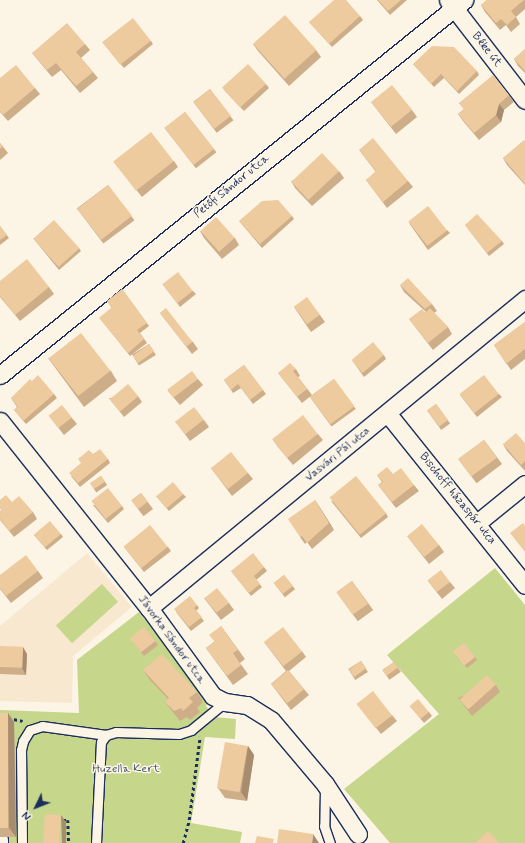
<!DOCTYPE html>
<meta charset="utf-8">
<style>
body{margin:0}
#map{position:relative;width:525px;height:843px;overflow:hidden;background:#fcf5e5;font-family:Mynerve,sans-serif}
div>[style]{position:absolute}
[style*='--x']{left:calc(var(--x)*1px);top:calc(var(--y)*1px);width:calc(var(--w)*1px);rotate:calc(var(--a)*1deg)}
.built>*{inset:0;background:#f8e8d0}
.green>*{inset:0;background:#c6d68a;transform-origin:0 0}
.path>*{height:2.5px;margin-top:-1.25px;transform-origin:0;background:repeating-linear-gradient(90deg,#1b2f5e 0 3px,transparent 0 6px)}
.roads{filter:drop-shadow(1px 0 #1b2f5e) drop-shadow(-1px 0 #1b2f5e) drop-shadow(0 1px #1b2f5e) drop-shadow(0 -1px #1b2f5e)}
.service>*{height:9px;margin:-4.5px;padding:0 4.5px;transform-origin:4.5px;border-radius:4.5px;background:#fcf5e5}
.minor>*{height:17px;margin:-8.5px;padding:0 8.5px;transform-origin:8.5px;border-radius:8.5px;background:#fcf5e5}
.wall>*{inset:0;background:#cdae89;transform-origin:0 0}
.shaded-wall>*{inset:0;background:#a78d6f}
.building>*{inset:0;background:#eeca9f;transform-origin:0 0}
span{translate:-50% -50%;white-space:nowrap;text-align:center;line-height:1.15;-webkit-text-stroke:3px #fcf5e5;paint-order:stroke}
.street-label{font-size:12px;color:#1b2f5e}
.park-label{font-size:12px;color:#465969}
.north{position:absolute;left:16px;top:787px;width:40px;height:40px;-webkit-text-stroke:3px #fcf5e5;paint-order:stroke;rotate:227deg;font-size:11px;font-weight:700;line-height:16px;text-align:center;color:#1b2f5e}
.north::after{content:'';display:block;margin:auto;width:14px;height:18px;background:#1b2f5e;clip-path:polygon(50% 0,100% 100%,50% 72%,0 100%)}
</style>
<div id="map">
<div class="built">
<div style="clip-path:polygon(87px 553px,132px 607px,73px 656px,72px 703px,0 701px,0 626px)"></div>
</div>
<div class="green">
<div style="clip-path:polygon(495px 568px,525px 605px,525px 843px,390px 843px,344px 789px,439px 714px,387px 655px)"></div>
<div style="left:102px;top:584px;width:24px;height:62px;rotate:48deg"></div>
<div style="clip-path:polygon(139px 612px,209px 700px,206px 706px,214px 717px,236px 719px,235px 739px,205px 737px,191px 823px,242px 832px,240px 843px,0 843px,0 710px,79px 713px,77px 660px)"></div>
</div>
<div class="path">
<div style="--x:8;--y:718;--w:15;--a:11"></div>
<div style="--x:63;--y:820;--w:5;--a:0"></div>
<div style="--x:68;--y:820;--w:23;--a:88"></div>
<div style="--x:183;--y:843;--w:24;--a:-75"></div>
<div style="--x:189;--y:820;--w:84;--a:-82.5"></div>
</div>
<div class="roads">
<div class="service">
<div style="--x:325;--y:787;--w:39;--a:91"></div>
<div style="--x:324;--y:826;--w:18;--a:71"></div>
<div style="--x:3;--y:839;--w:4;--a:90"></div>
<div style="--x:22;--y:843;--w:93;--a:-90.6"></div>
<div style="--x:21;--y:750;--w:9;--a:-77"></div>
<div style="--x:23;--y:741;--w:13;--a:-58"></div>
<div style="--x:30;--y:730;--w:13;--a:-18"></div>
<div style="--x:42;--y:726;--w:65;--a:8"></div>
<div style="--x:106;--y:735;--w:10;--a:-17"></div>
<div style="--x:116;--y:732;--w:63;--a:1.8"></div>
<div style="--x:179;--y:734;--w:13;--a:-18"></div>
<div style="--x:191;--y:730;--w:44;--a:-39.5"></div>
<div style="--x:96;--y:843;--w:101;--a:-87.2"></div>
<div style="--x:101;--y:742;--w:9;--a:-54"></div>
</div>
<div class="minor">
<div style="--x:448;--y:0;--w:126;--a:52.4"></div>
<div style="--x:0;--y:375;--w:597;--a:-38.94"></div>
<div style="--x:388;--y:414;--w:219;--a:51.3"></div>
<div style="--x:0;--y:421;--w:239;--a:51.5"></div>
<div style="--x:149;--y:608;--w:109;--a:54"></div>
<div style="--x:213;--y:696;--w:13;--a:27"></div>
<div style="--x:225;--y:702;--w:22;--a:8"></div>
<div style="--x:247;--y:705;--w:28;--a:32"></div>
<div style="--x:271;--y:720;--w:84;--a:49.8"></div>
<div style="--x:325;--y:784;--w:60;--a:56.6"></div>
<div style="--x:477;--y:523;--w:62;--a:-39.1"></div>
<div style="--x:149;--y:608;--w:487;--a:-39.4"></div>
</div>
</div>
<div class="wall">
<div style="clip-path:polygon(377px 0,407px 0,390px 15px)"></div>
<div style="clip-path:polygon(487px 0,525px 0,525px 9px,516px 17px,520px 24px,511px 32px,506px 25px,500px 30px,485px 12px,481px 5px)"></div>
<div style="clip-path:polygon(360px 16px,363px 20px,332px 47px,309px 22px)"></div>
<div style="clip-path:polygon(151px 41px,153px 44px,124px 68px,103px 43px)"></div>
<div style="clip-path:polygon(85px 44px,90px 50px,81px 58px,93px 72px,98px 78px,80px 93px,61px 70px,52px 77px,32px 53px)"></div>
<div style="clip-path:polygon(253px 44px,316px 50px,321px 57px,289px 86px,258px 51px)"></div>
<div style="clip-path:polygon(525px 49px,525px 73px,518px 66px,514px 59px)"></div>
<div style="clip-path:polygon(413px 64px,477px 71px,479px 75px,459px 94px,444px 78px,434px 87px)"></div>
<div style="clip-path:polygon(0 78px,35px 88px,40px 94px,8px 121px,0 112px)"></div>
<div style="clip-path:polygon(266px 84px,269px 88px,244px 111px,225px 91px,223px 88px)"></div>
<div style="left:210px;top:89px;width:39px;height:21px;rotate:53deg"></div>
<div style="clip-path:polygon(509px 95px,514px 102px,504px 110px,501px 122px,479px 140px,463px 121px,458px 114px,464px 109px,459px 103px)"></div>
<div style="clip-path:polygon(371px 102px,412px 110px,417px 117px,396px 134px)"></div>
<div style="left:185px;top:112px;width:51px;height:26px;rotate:52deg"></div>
<div style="clip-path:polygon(525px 141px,525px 185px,507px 165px,503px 158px)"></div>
<div style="clip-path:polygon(0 143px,8px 153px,0 160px)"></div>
<div style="clip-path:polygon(359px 150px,408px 181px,413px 187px,387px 208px,366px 180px,376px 172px)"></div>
<div style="clip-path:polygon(174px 161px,178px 167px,142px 197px,114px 162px)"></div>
<div style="clip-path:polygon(339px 171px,344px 178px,312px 206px,295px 188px,291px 181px)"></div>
<div style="left:108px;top:185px;width:44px;height:39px;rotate:53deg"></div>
<div style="clip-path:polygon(292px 216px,294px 219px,262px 248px,239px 221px)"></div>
<div style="clip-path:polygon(409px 223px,447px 230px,450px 233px,428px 250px)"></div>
<div style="clip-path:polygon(465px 225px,502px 241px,504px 244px,489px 256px)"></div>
<div style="clip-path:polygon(0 226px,9px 238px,0 245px)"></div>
<div style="clip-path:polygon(200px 231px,235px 238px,239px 245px,222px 259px,204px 238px)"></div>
<div style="clip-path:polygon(33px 238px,79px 248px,81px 251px,59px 270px)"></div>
<div style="clip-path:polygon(0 281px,49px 287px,54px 294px,20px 321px,0 297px)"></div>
<div style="clip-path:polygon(400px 285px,432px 304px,437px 311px,434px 313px,448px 327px,452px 334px,433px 350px,409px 319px,426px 312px,404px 292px)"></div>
<div style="clip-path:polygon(165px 287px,193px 291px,196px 294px,180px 307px)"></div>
<div style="clip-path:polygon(122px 289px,149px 326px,140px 333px,147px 343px,130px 356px,102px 321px,112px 308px,107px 301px)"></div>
<div style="clip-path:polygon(294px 307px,320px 315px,325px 322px,311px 332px)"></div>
<div style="clip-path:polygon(160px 313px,193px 342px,198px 349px,192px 354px)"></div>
<div style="clip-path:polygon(525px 322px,525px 359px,511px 370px,494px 345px)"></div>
<div style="left:149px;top:344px;width:13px;height:20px;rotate:58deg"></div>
<div style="clip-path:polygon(384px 355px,386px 359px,364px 377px,352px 360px)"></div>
<div style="clip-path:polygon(48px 358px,111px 371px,117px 381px,84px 407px)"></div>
<div style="clip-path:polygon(244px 365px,266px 394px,253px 404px,241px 388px,233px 393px,224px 380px)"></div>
<div style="clip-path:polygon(296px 369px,300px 376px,298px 377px,312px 395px,302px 403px,278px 373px)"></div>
<div style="clip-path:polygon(198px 379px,203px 385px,180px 405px,168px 391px)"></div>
<div style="left:334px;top:379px;width:37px;height:30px;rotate:54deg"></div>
<div style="clip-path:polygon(32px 381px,54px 394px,57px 398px,26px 424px,14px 410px,17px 407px,11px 398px)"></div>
<div style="clip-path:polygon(499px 394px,502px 397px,477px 417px,460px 395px)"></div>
<div style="clip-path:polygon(138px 396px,142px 402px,124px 417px,109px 398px)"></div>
<div style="left:436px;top:404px;width:24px;height:11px;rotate:54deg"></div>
<div style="clip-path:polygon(49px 416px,72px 418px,77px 424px,64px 435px)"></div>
<div style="clip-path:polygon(204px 420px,209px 427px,190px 441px,175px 421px)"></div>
<div style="clip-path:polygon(318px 434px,323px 440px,293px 465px,278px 447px,273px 440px)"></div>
<div style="left:484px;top:440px;width:30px;height:32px;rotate:53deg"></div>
<div style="clip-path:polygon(525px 443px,525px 471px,507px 451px,503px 444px)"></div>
<div style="clip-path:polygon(108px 459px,110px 463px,80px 487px,71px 476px)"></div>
<div style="clip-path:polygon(211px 468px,248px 473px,253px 479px,232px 496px)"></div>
<div style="clip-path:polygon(393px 474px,414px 485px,419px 491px,396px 508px,378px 485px,382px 482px,377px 475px)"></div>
<div style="left:101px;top:476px;width:11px;height:13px;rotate:56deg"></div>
<div style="left:141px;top:493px;width:20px;height:12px;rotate:53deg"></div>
<div style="clip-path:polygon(183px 494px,186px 497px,169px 511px,156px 496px)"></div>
<div style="clip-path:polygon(0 500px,12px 502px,33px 512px,37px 519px,14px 537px,0 520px,0 511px,2px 510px,0 508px)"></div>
<div style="clip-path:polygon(315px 500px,334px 530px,312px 549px,307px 542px,305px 544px,300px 537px)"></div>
<div style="clip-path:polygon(331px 501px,386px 513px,388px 517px,361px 538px)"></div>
<div style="clip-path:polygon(93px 505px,122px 506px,124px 509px,108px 523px)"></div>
<div style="clip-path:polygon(61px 534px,63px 537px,47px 550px,34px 535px)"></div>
<div style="clip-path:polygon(407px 536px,439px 545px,444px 552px,429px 564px)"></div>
<div style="clip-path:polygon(124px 547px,168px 547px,171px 551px,144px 572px)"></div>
<div style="clip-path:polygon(264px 567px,267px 571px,256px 580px,262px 587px,251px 596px,231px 571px)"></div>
<div style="clip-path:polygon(38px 571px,43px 578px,11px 603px,0 589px,0 575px)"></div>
<div style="left:284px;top:575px;width:18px;height:13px;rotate:52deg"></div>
<div style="left:352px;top:581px;width:36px;height:19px;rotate:54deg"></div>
<div style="clip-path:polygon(428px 581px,450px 582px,455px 588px,442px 599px)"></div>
<div style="clip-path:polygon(204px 598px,229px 603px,234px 610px,221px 620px)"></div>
<div style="clip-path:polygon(197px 605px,199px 608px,196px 611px,204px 621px,191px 631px,176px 612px)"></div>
<div style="clip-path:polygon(221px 626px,245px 659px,240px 663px,248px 674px,233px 685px,206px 648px,214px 642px)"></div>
<div style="clip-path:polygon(155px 641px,158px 645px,144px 656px,133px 642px)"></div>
<div style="clip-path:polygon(264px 642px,302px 651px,306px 657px,289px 671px,309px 695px,291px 710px,271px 684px,286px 671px)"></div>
<div style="clip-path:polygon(0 646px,27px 654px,26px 675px,0 674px)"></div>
<div style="clip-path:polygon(453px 651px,475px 657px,477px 660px,467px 668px)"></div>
<div style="left:361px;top:661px;width:13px;height:15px;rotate:58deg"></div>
<div style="left:394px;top:662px;width:12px;height:14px;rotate:55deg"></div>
<div style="clip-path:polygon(143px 670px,197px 692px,203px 702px,197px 708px,200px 712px,190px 720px,187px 717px,180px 721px,172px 711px,165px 702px,168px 699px,150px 680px)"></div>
<div style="clip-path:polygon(496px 685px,500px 692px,472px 716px,458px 698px)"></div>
<div style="clip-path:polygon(357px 704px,392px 715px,397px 721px,381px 734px)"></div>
<div style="clip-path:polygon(410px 706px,429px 712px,432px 716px,424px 723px)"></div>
<div style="clip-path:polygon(0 713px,8px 713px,14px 722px,16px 837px,0 837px)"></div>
<div style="clip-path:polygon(248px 746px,254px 755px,247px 801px,225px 798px,218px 788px)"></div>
</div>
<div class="shaded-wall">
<div style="clip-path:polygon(499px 104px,504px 110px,501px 122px,496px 115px)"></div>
<div style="clip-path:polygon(315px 500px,319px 506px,334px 530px,329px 523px)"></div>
<div style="clip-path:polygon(23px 647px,27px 654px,26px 675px,22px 668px)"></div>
<div style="clip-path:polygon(8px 713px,14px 722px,16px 837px,9px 828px)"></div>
<div style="clip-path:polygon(248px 746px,254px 755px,247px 801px,241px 792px)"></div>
<div style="clip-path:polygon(61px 815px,66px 822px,66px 843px,62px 843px)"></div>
<div style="clip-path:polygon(313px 834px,319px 843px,312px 843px)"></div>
</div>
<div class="building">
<div style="clip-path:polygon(334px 0,346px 0,360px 16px,329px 44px,309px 22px)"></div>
<div style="clip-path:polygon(378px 0,401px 0,388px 11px)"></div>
<div style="clip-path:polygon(487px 0,524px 0,511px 11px,516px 17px,507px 25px,501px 19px,496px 23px,481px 5px)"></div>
<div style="left:285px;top:15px;width:47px;height:43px;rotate:48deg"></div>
<div style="left:133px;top:18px;width:29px;height:39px;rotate:52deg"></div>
<div style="clip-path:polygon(67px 23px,85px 44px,76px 52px,93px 72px,76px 86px,56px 63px,47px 70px,32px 53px)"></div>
<div style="clip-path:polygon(432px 46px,454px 47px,477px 71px,457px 91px,441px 74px,431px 84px,413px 64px)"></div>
<div style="clip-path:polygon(525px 49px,525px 71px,514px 59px)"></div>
<div style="left:248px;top:64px;width:27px;height:35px;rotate:48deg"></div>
<div style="clip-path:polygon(16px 65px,35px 88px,3px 115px,0 111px,0 78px)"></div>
<div style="clip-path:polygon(493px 75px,509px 95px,499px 104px,496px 115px,474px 133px,458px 114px,464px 109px,459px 103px)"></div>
<div style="left:392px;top:85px;width:32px;height:27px;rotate:51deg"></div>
<div style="left:210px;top:89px;width:34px;height:21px;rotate:52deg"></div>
<div style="left:185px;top:112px;width:47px;height:26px;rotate:52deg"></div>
<div style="left:151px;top:132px;width:37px;height:48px;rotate:52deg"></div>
<div style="clip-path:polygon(373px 138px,408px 181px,383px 202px,366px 180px,376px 171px,359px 150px)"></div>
<div style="clip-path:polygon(524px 140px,525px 141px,525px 184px,503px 158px)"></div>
<div style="clip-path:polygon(0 143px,3px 146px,0 149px)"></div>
<div style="left:322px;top:153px;width:25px;height:42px;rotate:47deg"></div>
<div style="left:108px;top:185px;width:39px;height:39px;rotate:52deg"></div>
<div style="clip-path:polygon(278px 200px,292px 216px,260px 244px,239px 221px,262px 201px)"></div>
<div style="left:428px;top:206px;width:31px;height:25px;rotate:52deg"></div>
<div style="clip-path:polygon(477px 214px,502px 241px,487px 253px,465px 225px)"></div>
<div style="left:216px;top:217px;width:28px;height:21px;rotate:48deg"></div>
<div style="left:54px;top:220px;width:38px;height:28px;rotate:48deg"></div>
<div style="clip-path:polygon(0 226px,7px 235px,0 240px)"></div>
<div style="clip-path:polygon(27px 259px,49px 287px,15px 315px,0 296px,0 281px)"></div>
<div style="left:178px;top:272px;width:24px;height:20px;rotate:52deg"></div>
<div style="clip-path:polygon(408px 278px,432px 304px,425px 309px,400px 285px)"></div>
<div style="clip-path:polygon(122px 289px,147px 323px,137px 330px,144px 339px,128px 353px,99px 318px,112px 307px,107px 301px)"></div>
<div style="left:307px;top:297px;width:22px;height:16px;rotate:54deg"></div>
<div style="left:166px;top:308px;width:43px;height:8px;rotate:52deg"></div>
<div style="clip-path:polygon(430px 308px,448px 327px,428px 343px,409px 319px,422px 309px,425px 313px)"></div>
<div style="clip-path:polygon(525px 322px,525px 349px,506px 364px,494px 345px)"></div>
<div style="left:81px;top:333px;width:48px;height:41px;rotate:52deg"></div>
<div style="left:373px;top:342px;width:17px;height:28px;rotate:50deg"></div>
<div style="left:149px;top:344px;width:9px;height:20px;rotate:54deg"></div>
<div style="clip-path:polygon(290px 363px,296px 369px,293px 371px,307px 389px,297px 397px,278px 373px)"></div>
<div style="clip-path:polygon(244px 365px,263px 390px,250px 400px,238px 384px,231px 390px,224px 380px)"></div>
<div style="left:192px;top:371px;width:10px;height:31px;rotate:53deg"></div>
<div style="clip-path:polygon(38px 375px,54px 394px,23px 421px,14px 410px,18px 407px,11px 398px,30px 379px,32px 381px)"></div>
<div style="left:484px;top:375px;width:24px;height:31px;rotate:52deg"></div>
<div style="left:334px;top:379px;width:34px;height:30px;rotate:53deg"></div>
<div style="left:128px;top:384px;width:16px;height:24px;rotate:50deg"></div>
<div style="left:436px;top:404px;width:20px;height:11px;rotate:53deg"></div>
<div style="left:62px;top:405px;width:16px;height:17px;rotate:52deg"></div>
<div style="left:194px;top:407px;width:16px;height:24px;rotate:52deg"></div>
<div style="left:303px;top:415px;width:24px;height:39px;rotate:52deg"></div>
<div style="clip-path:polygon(516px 433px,525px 443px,525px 461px,521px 465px,503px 444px)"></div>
<div style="left:484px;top:440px;width:22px;height:32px;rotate:54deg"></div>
<div style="clip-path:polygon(100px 449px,108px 459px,78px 483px,69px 473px,81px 463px,78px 459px,89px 450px,93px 454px)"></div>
<div style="left:231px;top:452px;width:27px;height:26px;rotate:51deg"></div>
<div style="clip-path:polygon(387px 467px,393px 474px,401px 468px,414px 485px,392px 502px,378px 485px,383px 482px,377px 475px)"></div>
<div style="left:101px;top:476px;width:7px;height:13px;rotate:56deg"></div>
<div style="left:356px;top:476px;width:48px;height:34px;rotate:51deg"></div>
<div style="left:173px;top:482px;width:16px;height:22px;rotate:50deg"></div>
<div style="left:108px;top:488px;width:23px;height:21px;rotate:52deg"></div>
<div style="left:141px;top:493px;width:11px;height:12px;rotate:52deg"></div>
<div style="clip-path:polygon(6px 495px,12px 502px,19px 496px,33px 512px,9px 531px,0 519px,0 511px,2px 510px,0 507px,0 500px)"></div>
<div style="clip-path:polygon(315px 500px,329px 523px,307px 543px,302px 536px,300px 537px,288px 519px)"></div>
<div style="left:50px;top:521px;width:17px;height:21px;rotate:50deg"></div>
<div style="clip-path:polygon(523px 523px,525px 526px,525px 552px,510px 533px)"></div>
<div style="left:422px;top:524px;width:27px;height:19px;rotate:51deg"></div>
<div style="left:150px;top:525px;width:28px;height:34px;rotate:51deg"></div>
<div style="clip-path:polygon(253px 553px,264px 567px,254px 576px,260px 584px,249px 593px,231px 571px)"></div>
<div style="clip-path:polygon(26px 555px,38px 571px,6px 596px,0 588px,0 575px)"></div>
<div style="left:441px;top:570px;width:15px;height:17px;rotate:53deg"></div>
<div style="left:284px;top:575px;width:14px;height:13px;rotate:51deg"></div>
<div style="left:352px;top:581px;width:28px;height:19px;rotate:55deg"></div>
<div style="left:217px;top:588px;width:19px;height:16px;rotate:51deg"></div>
<div style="clip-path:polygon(190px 596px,197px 605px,194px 608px,202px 617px,189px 627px,174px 609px)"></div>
<div style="clip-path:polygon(221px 626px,238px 650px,233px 653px,241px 665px,227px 676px,206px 648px,215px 642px,209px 635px)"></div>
<div style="left:144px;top:627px;width:18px;height:18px;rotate:52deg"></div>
<div style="left:283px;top:627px;width:31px;height:24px;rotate:52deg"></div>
<div style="left:464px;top:643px;width:18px;height:14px;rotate:52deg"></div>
<div style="left:0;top:646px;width:23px;height:21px;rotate:2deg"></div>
<div style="clip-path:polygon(162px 654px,197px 692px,189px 698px,193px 702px,183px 711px,181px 708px,174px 711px,165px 702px,169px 698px,143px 670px)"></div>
<div style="left:361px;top:661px;width:9px;height:15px;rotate:54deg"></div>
<div style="left:394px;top:662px;width:7px;height:14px;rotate:56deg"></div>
<div style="left:288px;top:670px;width:25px;height:22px;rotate:50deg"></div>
<div style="left:487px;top:675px;width:13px;height:37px;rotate:48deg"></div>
<div style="left:373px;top:691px;width:31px;height:21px;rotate:52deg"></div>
<div style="left:418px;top:699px;width:17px;height:11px;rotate:50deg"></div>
<div style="left:0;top:713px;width:8px;height:115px"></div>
<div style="left:225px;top:742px;width:23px;height:47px;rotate:10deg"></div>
<div style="left:45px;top:814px;width:16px;height:29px;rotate:4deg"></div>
<div style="clip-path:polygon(279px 829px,313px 834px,312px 843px,277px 843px)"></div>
<div style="clip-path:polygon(488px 831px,499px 843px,475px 843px)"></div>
<div style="clip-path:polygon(257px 836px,274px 839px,273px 843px,255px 843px)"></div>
</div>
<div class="street-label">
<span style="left:486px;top:50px;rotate:52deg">Béke út</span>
<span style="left:232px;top:187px;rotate:-39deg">Petőfi Sándor utca</span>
<span style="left:338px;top:455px;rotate:-39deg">Vasvári Pál utca</span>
<span style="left:457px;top:499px;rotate:51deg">Bischoff házaspár utca</span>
<span style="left:171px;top:640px;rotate:54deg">Jávorka Sándor utca</span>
</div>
<div class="park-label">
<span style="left:126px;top:770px">Huzella Kert</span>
</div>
<div class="north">N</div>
</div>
